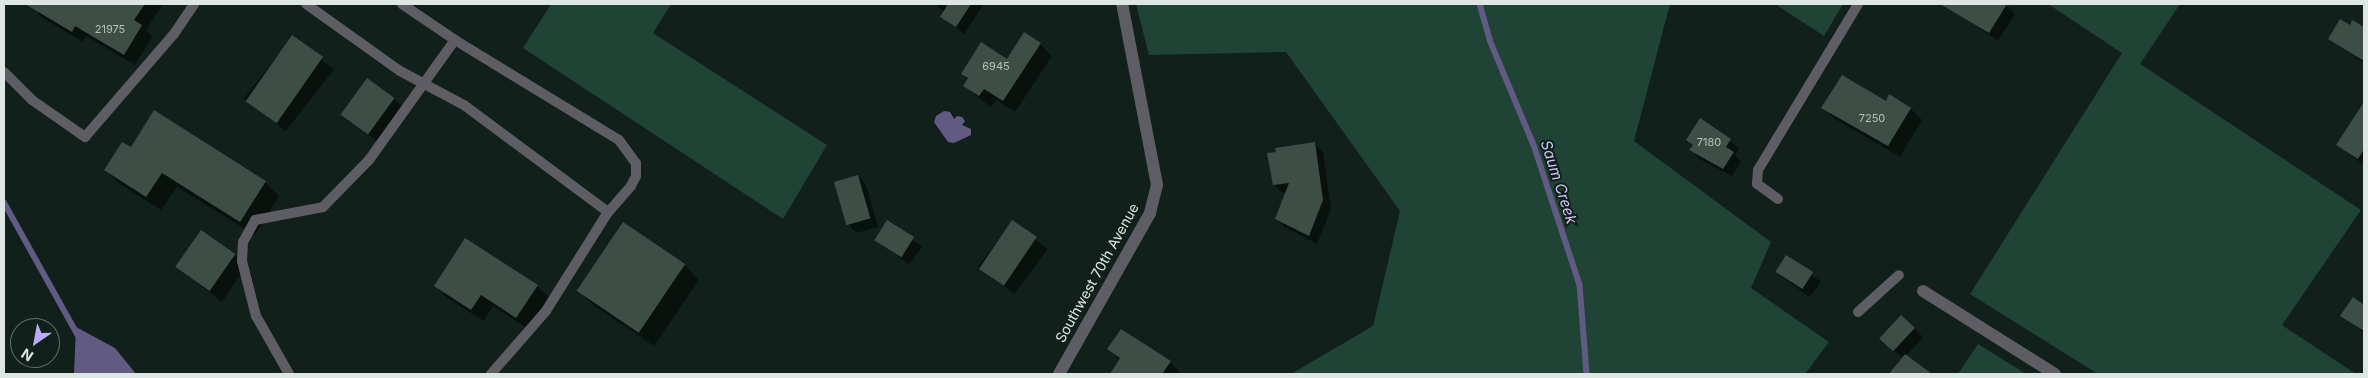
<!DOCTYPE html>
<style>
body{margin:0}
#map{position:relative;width:2368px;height:378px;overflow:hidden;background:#11201a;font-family:Inter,sans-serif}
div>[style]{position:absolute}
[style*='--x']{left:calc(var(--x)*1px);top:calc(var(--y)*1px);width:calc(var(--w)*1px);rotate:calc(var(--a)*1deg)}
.green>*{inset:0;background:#1f4334}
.water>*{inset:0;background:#615a82}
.shadow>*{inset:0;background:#0007;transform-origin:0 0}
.stream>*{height:5.5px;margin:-2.75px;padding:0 2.75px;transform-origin:2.75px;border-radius:2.75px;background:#615a82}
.building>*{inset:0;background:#3d4e46;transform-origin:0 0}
.service>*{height:10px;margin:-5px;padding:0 5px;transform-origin:5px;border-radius:5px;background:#5e5d64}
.minor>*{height:12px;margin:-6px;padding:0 6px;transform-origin:6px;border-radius:6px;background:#5e5d64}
span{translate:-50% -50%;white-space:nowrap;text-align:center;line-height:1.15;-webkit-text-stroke:4px #11201a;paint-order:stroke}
.number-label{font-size:11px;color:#b5c0bb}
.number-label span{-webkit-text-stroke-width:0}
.street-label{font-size:14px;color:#dde6e2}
.water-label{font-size:15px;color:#cec5fc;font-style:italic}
.frame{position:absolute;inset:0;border:5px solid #dde6e2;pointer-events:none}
.north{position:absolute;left:10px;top:318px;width:50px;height:50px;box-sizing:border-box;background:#11201a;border:1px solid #636f6a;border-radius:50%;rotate:213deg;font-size:14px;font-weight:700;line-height:20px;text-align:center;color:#dde6e2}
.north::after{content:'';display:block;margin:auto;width:18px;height:22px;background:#b9abf7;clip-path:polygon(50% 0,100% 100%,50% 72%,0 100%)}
</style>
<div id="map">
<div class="green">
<div style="clip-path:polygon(551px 4px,671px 4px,653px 33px,827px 145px,783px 219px,523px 48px)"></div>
<div style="clip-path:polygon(1136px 4px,1670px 4px,1634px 141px,1771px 242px,1751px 288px,1829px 342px,1805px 374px,1291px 374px,1373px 326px,1400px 211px,1286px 52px,1149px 55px)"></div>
<div style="clip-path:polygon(1775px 4px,1843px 4px,1824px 36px)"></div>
<div style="clip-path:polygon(2048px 4px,2180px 4px,2140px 64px,2361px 210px,2282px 325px,2356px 374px,2098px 374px,1970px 294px,2122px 53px)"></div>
<div style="clip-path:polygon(1978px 344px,2026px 374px,1958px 374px)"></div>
</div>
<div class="water">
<div style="clip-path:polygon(944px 111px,950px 112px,954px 119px,957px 116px,962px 117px,965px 121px,962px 125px,971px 129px,971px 135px,954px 143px,948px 142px,934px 122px,936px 116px)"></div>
<div style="clip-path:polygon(76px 327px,115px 348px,136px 374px,74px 374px)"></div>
</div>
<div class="shadow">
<div style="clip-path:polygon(31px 4px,163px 4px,146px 30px,152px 37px,135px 65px,86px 36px,83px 42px,41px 17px)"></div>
<div style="clip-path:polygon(935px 4px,984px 4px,964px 34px,942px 16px,944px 12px)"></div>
<div style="clip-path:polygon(1962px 4px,2004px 4px,2015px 14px,1998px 41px,1956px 12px)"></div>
<div style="clip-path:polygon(2353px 22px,2364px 29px,2364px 63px,2330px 39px)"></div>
<div style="left:292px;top:37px;width:53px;height:78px;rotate:38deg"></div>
<div style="clip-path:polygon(1040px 44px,1052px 56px,1015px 112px,996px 100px,991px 107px,964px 86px,968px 80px,962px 74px,1008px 60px)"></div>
<div style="clip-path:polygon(394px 99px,403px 107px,378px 142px,343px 115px)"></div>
<div style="clip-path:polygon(1886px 103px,1911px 109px,1922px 120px,1900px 157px,1835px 119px,1823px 108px)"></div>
<div style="clip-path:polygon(2364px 104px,2364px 165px,2338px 145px)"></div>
<div style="clip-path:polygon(1701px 120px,1739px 148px,1735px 155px,1741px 162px,1732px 176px,1699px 159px,1691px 150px,1694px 146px,1687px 140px)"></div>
<div style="clip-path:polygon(1315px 144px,1323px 152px,1331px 209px,1317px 244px,1285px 227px,1276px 219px,1287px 193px,1283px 193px,1274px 185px,1277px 153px)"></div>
<div style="clip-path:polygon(131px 149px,265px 182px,279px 196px,255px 235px,177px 187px,161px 210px,120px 184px,106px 170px)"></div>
<div style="clip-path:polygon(858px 176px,866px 185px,878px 227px,856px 233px,848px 224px)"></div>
<div style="left:888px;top:221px;width:43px;height:22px;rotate:37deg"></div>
<div style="left:1012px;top:222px;width:45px;height:56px;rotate:37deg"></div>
<div style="clip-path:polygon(624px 224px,685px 265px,699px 280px,654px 346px,593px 305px,579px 291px)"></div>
<div style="clip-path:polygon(234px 254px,246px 266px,222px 302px,177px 267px)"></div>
<div style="left:1787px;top:257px;width:42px;height:19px;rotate:36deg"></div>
<div style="clip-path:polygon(436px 286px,537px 286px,549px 297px,528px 329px,493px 306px,484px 321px,447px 298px)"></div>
<div style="clip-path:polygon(2353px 299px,2364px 306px,2364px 333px,2342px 316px)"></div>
<div style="clip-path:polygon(1914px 328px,1923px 337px,1906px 356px,1929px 374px,1893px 374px,1903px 358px,1890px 347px)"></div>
<div style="clip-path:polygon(1109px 349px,1170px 362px,1182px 374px,1111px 374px,1120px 360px)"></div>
</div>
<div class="stream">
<div style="--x:1480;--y:4;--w:37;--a:74"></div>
<div style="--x:1490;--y:40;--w:114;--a:67.3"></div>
<div style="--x:1534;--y:145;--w:147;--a:71.8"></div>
<div style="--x:1580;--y:285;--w:89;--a:85.5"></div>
<div style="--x:4;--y:202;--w:152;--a:60.9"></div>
</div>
<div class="building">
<div style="clip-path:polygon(25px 4px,145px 4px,134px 20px,142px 25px,124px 55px,75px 26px,72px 32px)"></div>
<div style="clip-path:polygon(948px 4px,971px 4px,956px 27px,940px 17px)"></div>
<div style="clip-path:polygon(1940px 4px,2007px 4px,1989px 33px)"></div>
<div style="clip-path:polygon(2340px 19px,2350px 25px,2352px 20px,2364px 27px,2364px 61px,2328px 39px)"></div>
<div style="clip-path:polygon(1024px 32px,1041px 43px,1003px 101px,984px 89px,979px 96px,963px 86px,968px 78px,961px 74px,981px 42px,1007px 59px)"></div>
<div style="left:292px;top:35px;width:38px;height:81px;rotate:35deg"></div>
<div style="clip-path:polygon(1842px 75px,1886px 101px,1889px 94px,1911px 108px,1888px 146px,1821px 108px)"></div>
<div style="left:367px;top:78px;width:34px;height:45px;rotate:36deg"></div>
<div style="clip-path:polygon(2364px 102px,2364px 149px,2358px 159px,2336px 145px)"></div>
<div style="clip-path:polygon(154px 110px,266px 181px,240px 222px,162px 173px,146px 197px,104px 170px,122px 142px,131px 147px)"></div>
<div style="clip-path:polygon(1700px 118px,1731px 139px,1726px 147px,1734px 152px,1723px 169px,1689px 150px,1693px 145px,1686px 140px)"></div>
<div style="clip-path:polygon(1315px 142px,1323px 200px,1309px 236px,1275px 219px,1289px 183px,1273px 185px,1267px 153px,1276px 152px,1275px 148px)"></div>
<div style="left:858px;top:175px;width:45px;height:25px;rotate:74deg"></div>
<div style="left:887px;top:220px;width:32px;height:24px;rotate:32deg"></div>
<div style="left:1012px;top:220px;width:30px;height:59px;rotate:34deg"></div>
<div style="left:623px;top:222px;width:75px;height:83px;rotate:34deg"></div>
<div style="left:201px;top:230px;width:42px;height:45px;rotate:35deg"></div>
<div style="clip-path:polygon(465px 238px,538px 285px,516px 318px,481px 295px,471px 310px,434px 286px)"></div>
<div style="left:1786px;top:255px;width:32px;height:20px;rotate:32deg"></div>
<div style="clip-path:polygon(2353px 297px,2364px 305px,2364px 331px,2340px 316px)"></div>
<div style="left:1901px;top:315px;width:19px;height:32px;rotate:43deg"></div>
<div style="clip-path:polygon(1121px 329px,1171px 361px,1162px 374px,1110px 374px,1120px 358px,1107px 349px)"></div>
<div style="clip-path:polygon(1905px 354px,1932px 374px,1889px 374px)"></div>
</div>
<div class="service">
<div style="--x:306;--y:4;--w:115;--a:35.5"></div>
<div style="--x:400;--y:71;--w:72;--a:28"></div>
<div style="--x:464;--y:105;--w:179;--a:36.6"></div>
<div style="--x:402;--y:4;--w:64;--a:34.2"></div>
<div style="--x:455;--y:40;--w:192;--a:31.4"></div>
<div style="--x:619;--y:140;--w:29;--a:54"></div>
<div style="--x:636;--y:163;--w:13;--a:90"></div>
<div style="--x:636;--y:176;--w:11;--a:117"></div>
<div style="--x:631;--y:186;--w:35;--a:131"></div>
<div style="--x:608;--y:212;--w:117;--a:122.1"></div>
<div style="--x:546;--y:311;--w:84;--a:131.1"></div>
<div style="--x:4;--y:72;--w:40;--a:45"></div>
<div style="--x:32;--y:100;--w:65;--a:34.9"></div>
<div style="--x:85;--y:137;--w:136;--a:-49.2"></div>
<div style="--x:174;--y:34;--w:36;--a:-56"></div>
<div style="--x:1778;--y:199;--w:26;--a:-144"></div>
<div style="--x:1757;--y:184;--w:14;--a:-86"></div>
<div style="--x:1758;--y:170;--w:194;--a:-58.9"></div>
<div style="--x:1858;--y:312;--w:55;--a:-42.1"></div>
<div style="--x:289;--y:374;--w:67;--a:-119.6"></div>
<div style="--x:256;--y:316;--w:57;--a:-104.3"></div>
<div style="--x:242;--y:261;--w:19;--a:-87"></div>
<div style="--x:243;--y:242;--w:25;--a:-61"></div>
<div style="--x:255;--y:220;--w:69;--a:-10.8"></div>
<div style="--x:323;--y:207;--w:66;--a:-45.6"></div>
<div style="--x:369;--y:160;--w:148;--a:-54.4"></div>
</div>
<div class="minor">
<div style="--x:1923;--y:291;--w:156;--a:32.2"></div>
<div style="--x:1059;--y:374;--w:185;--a:-60.5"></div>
<div style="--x:1150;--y:213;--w:29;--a:-76"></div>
<div style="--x:1157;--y:185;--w:184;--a:-100.9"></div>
</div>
<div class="number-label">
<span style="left:110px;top:29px">21975</span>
<span style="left:996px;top:66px">6945</span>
<span style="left:1872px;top:118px">7250</span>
<span style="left:1709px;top:142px">7180</span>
</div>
<div class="street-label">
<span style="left:1097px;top:273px;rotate:-61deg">Southwest 70th Avenue</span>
</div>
<div class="water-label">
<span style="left:1559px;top:182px;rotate:72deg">Saum Creek</span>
</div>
<div class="frame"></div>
<div class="north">N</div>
</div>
